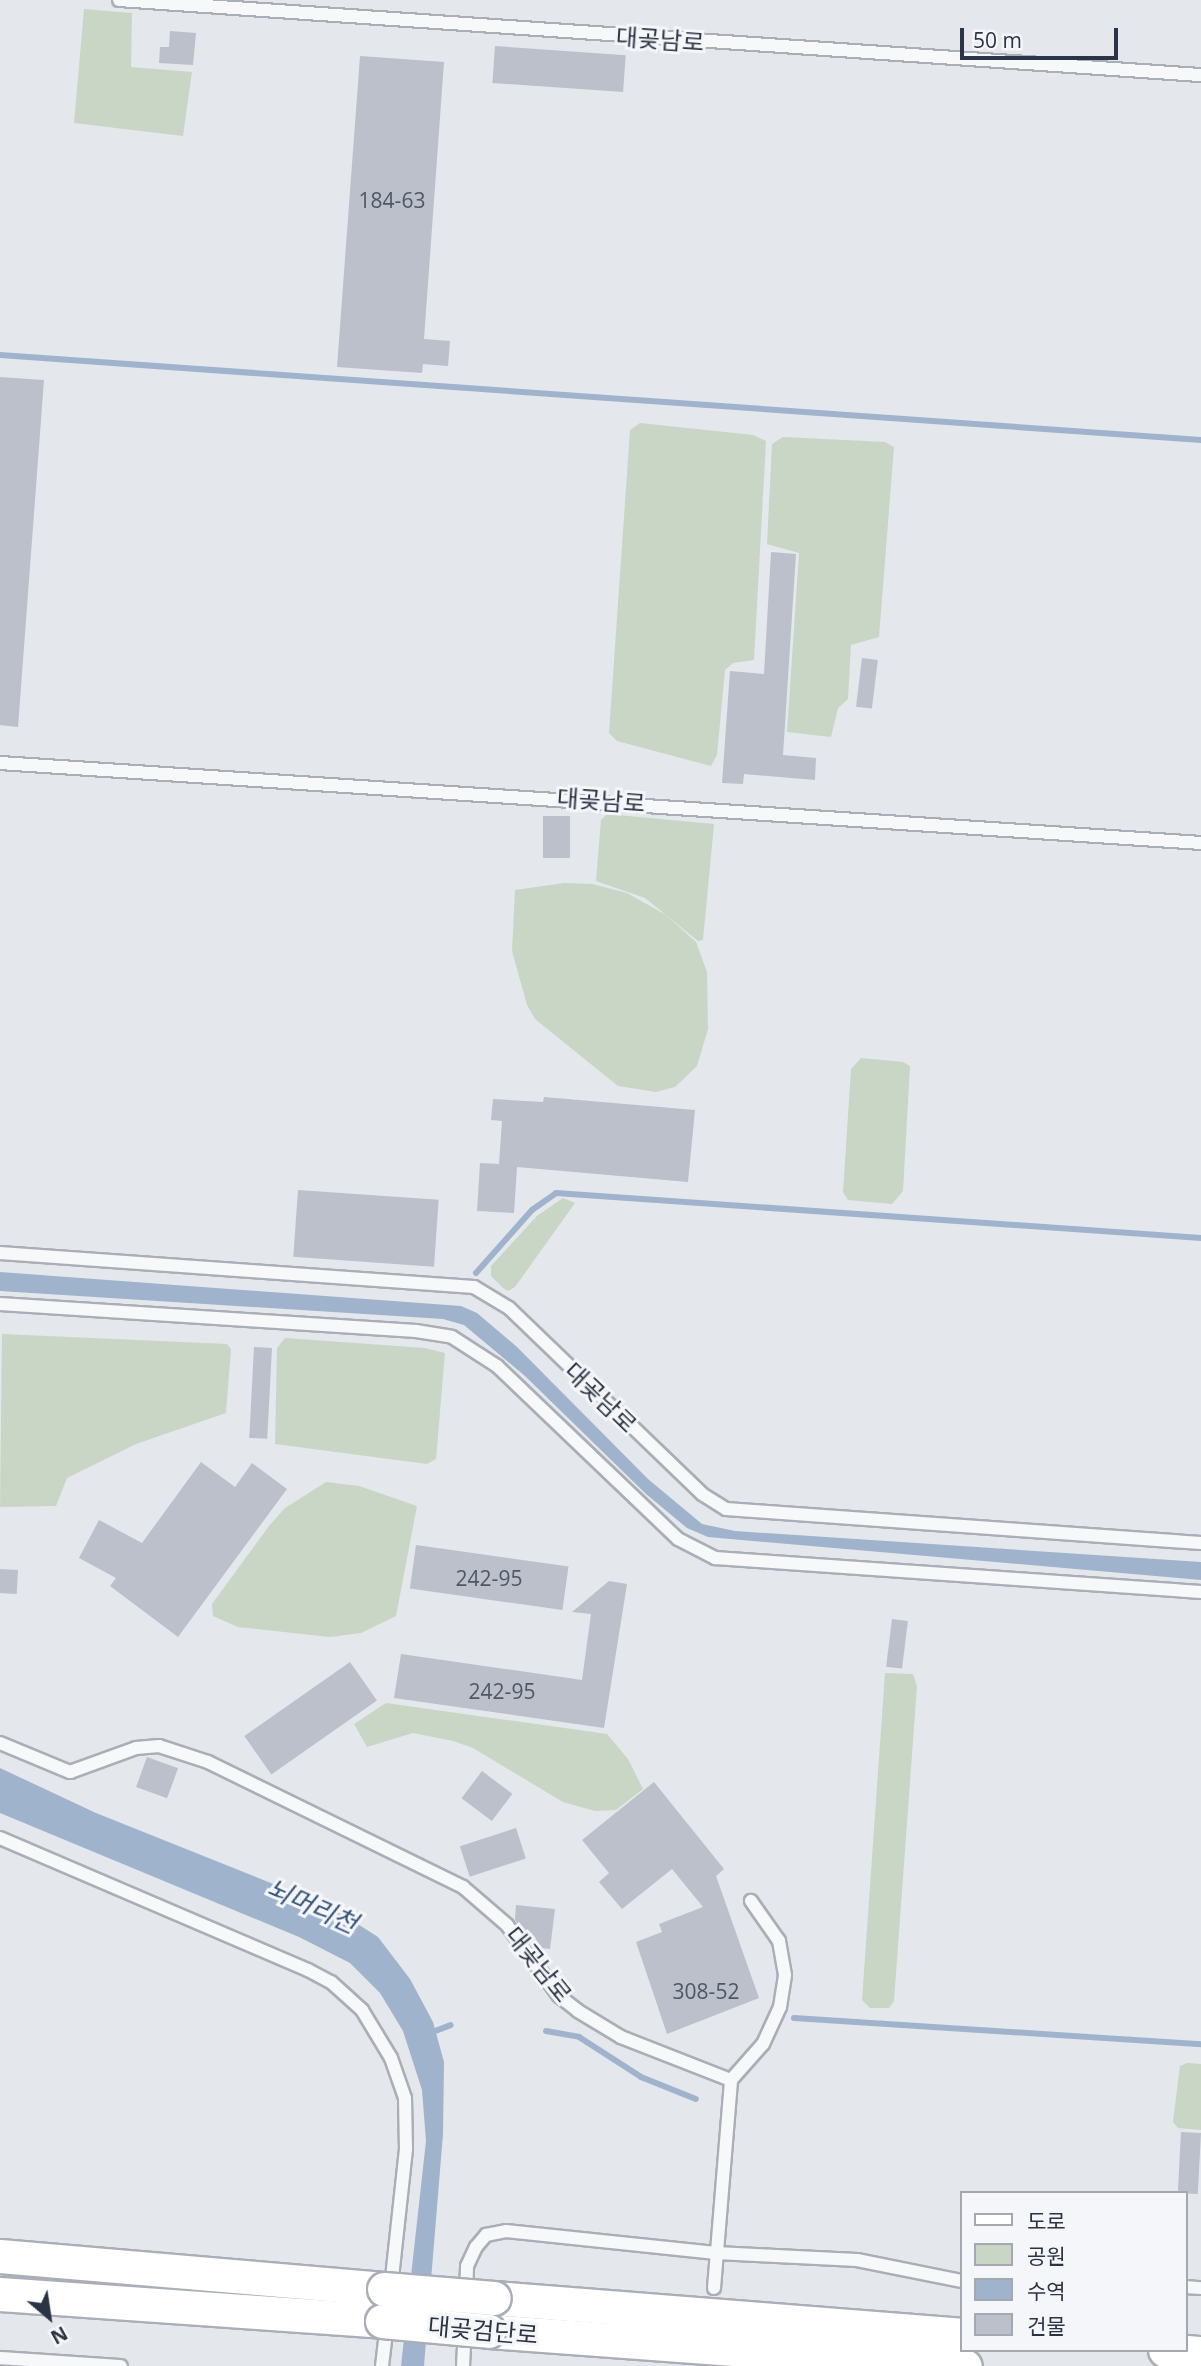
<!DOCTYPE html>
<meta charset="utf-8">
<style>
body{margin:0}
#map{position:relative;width:1201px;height:2366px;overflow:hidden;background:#e4e7ec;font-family:"Open Sans","Noto Sans KR",sans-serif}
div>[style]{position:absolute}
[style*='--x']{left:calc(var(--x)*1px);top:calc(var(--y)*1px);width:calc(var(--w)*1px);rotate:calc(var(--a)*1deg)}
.green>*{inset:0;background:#c9d6c5}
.water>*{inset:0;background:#9fb4cc}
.stream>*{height:6px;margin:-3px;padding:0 3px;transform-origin:3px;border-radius:3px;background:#9fb4cc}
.building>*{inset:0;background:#bbc0ca;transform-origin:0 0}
.roads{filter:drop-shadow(2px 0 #a9aeb7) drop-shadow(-2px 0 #a9aeb7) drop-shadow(0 2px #a9aeb7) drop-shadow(0 -2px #a9aeb7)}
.service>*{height:12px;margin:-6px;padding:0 6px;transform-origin:6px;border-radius:6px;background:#f7f8fa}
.secondary>*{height:33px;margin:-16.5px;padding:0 16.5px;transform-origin:16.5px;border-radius:16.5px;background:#fff}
.bridges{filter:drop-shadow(2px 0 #a9aeb7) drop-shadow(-2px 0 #a9aeb7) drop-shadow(0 2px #a9aeb7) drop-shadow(0 -2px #a9aeb7)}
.secondary-bridge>*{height:33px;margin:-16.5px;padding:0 16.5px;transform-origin:16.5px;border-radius:16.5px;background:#fff}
span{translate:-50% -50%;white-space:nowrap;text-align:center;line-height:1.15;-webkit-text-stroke:6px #f4f6f9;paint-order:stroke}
.number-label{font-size:21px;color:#4f5766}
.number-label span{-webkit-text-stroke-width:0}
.street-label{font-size:24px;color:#2b3445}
.water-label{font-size:26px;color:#34527a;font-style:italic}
.legend{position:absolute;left:960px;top:2191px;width:228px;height:161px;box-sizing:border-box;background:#f4f6f9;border:2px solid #a4a8b1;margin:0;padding:9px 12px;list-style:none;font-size:21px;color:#2b3445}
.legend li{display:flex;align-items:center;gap:14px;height:35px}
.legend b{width:35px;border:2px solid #a4a8b1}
.north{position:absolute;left:14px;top:2282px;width:70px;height:70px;-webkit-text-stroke:5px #f4f6f9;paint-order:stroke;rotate:151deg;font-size:19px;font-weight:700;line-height:28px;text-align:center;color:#2b3445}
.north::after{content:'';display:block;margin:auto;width:24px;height:32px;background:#2b3445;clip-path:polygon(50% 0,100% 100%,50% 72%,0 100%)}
.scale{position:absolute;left:960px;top:28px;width:158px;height:32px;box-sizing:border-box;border:4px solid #2b3445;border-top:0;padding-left:9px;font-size:21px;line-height:24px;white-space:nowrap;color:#2b3445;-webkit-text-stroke:5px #f4f6f9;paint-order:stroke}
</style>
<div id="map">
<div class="green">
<div style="clip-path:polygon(84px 9px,132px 13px,131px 67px,192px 72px,183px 136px,74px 123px)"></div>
<div style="clip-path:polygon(640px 423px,753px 435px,766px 441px,754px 660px,733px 663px,725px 670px,717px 755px,711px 766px,617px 741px,609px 733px,630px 430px)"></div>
<div style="clip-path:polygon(783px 437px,885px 442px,894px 447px,879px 637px,851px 645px,848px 699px,838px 708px,831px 737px,787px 732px,799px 553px,767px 544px,772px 444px)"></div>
<div style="clip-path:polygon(607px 814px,714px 824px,703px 940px,698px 941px,645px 898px,596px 881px,601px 820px)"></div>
<div style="clip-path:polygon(564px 883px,592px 884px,627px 893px,666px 915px,696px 942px,707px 972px,708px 1029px,697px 1066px,675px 1087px,656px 1092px,618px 1086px,535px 1019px,527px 1005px,512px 951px,515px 890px)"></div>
<div style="clip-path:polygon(861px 1058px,903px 1062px,910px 1066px,903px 1191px,892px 1204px,848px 1200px,843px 1192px,851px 1069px)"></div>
<div style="clip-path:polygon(563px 1198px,575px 1203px,515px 1287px,508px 1291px,503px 1288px,491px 1276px,491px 1266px,537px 1216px)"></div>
<div style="clip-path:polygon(2px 1334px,227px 1344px,231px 1349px,226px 1413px,136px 1444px,67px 1478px,56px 1506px,0 1507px)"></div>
<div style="clip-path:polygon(285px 1338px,425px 1348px,445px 1353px,436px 1459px,427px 1464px,275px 1444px,277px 1348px)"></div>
<div style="clip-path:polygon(326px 1482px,359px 1486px,417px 1506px,396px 1616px,361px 1633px,330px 1637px,238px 1627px,213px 1616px,212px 1604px,269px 1526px,285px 1508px)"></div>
<div style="clip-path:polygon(885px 1673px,913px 1674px,917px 1686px,894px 2001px,889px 2008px,870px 2008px,862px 2000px)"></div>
<div style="clip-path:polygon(386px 1703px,607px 1734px,628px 1759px,643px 1789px,616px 1810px,595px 1811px,563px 1802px,473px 1748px,453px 1741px,413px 1733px,367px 1747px,354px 1724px)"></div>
<div style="clip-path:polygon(1187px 2063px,1201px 2064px,1201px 2130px,1178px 2128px,1173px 2122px,1180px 2066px)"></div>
</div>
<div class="water">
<div style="clip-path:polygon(0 1272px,461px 1306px,477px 1313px,517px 1347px,648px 1479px,702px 1524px,735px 1531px,1201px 1562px,1201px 1580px,708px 1537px,687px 1528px,646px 1494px,525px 1376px,464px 1325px,443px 1319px,0 1291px)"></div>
<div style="clip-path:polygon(0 1768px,96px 1813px,331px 1907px,378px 1937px,410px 1979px,433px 2022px,444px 2062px,443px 2134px,424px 2366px,401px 2366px,426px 2141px,422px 2090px,403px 2031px,380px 1993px,350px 1963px,299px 1937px,0 1813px)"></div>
</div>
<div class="stream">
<div style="--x:0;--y:355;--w:1204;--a:4.05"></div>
<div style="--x:476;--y:1273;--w:84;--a:-48.4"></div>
<div style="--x:532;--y:1210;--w:29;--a:-35"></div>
<div style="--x:556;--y:1193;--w:647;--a:3.99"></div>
<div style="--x:794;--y:2018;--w:408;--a:3.7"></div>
<div style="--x:546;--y:2031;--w:34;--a:10"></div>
<div style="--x:579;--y:2037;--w:74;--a:32.8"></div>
<div style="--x:641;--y:2077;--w:59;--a:21.8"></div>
<div style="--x:430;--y:2033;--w:22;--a:-21"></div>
</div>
<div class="building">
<div style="clip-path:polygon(170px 31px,196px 33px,193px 65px,159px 63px,160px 47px,169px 47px)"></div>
<div style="left:495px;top:46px;width:131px;height:37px;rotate:4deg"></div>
<div style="clip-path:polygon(360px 56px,444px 62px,424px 339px,450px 341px,448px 366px,423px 364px,422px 373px,337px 367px)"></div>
<div style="clip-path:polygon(0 377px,44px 380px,18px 727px,0 725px)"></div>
<div style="clip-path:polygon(771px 552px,796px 554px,783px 755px,816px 758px,815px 780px,744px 774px,743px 784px,722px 783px,730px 671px,764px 674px)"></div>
<div style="left:862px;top:658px;width:16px;height:49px;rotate:7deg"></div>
<div style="left:543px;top:816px;width:27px;height:42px"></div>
<div style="clip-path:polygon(544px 1097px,695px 1110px,688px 1182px,517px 1167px,514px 1213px,477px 1211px,480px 1163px,499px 1164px,502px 1121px,491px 1120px,493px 1099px,543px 1102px)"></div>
<div style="left:298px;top:1190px;width:141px;height:67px;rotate:4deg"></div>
<div style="left:254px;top:1347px;width:18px;height:91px;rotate:3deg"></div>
<div style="clip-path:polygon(201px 1462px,235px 1487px,252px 1463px,287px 1489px,178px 1637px,110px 1586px,116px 1578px,79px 1558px,99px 1520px,142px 1543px)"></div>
<div style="left:416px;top:1545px;width:154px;height:44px;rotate:8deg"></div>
<div style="left:0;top:1569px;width:18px;height:24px;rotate:3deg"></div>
<div style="clip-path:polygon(609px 1581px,627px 1584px,604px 1728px,394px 1698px,401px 1654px,582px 1680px,591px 1614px,572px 1612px)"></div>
<div style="left:892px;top:1619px;width:16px;height:48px;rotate:7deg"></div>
<div style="left:350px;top:1662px;width:47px;height:129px;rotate:55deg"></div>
<div style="left:147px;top:1757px;width:33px;height:32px;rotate:20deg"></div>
<div style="left:482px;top:1771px;width:38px;height:34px;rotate:37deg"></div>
<div style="clip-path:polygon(654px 1782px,724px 1869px,716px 1876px,759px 1998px,667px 2034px,636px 1942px,662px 1932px,659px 1924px,703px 1907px,672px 1869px,622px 1909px,599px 1882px,609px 1873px,582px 1840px)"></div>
<div style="left:516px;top:1828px;width:32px;height:59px;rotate:72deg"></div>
<div style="clip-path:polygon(516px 1905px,555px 1909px,550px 1949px,534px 1947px,515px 1920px)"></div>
<div style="left:1181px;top:2132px;width:20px;height:61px;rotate:3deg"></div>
</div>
<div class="roads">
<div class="service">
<div style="--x:119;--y:0;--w:1085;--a:3.97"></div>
<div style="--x:0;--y:763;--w:1204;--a:3.81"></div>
<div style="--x:0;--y:1253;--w:475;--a:4.1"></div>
<div style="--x:474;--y:1287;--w:41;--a:31"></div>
<div style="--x:509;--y:1308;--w:268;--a:43.9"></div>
<div style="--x:702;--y:1494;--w:28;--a:32"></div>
<div style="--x:726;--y:1509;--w:476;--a:4.1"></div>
<div style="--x:0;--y:1304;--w:417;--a:3.7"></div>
<div style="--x:416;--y:1331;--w:36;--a:9"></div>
<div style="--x:452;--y:1337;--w:54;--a:32.8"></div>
<div style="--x:497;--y:1366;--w:250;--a:43.7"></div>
<div style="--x:678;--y:1539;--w:42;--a:27.2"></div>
<div style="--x:715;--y:1558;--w:487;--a:4"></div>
<div style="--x:0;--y:1743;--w:76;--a:22.5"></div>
<div style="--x:70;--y:1772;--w:70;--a:-20"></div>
<div style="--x:136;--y:1748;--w:23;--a:-5"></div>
<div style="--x:159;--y:1746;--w:52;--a:18.1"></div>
<div style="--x:208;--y:1762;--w:284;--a:26.1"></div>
<div style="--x:463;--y:1887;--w:58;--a:40.8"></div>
<div style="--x:507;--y:1925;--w:88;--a:53.8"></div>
<div style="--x:559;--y:1996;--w:24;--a:38"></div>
<div style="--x:578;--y:2011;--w:50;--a:31.2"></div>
<div style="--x:621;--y:2037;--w:118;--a:21.4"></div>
<div style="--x:0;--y:1838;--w:335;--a:23.2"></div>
<div style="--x:308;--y:1970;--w:26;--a:28"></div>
<div style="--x:331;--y:1982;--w:42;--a:42.1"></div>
<div style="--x:362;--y:2010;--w:56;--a:58.9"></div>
<div style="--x:391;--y:2058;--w:42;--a:70.7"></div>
<div style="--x:405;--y:2098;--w:51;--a:88.9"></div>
<div style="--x:406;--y:2149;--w:140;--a:96.2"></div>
<div style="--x:1185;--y:2287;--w:16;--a:4"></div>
<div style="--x:714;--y:2288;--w:209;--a:-85.3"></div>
<div style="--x:731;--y:2080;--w:48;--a:-48.4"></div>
<div style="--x:763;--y:2044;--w:41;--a:-65.3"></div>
<div style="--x:780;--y:2007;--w:32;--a:-81"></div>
<div style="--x:785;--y:1975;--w:35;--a:-100"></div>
<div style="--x:779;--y:1941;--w:49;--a:-125"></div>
<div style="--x:466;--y:2296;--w:30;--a:-88"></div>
<div style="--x:467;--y:2266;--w:21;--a:-65"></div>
<div style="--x:476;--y:2247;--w:16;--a:-50"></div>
<div style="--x:486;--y:2235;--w:20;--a:-11"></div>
<div style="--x:506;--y:2231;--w:211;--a:6"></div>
<div style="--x:716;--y:2253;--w:141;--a:2.8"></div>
<div style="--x:857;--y:2260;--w:106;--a:11.4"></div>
<div style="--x:0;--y:2358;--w:121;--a:3.8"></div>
<div style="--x:382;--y:2366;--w:42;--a:-83.2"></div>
<div style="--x:463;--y:2366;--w:35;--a:-87"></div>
</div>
<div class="secondary">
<div style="--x:0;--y:2256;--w:385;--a:4.9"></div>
<div style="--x:0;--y:2294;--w:383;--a:4"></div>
<div style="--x:494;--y:2298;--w:468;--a:4.5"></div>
<div style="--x:489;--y:2331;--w:477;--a:4.2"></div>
<div style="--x:1165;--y:2350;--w:36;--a:5"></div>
</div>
</div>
<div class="bridges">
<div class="secondary-bridge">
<div style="--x:384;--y:2289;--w:110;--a:4.7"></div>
<div style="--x:382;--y:2321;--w:107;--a:5.3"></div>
</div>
</div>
<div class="number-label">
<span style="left:392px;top:200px">184-63</span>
<span style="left:489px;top:1578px">242-95</span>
<span style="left:502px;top:1691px">242-95</span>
<span style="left:706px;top:1991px">308-52</span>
</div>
<div class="street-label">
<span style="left:660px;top:39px;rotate:4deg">대곶남로</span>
<span style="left:601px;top:800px;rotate:4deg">대곶남로</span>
<span style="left:601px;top:1397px;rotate:44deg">대곶남로</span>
<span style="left:539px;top:1964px;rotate:51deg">대곶남로</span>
<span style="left:483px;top:2330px;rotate:5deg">대곶검단로</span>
</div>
<div class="water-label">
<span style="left:312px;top:1906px;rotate:24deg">뇌머리천</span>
</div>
<ul class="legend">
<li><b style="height:9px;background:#fff"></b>도로</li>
<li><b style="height:19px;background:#c9d6c5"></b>공원</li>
<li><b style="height:19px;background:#9fb4cc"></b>수역</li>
<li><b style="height:19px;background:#bbc0ca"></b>건물</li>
</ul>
<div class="north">N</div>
<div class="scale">50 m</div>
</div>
